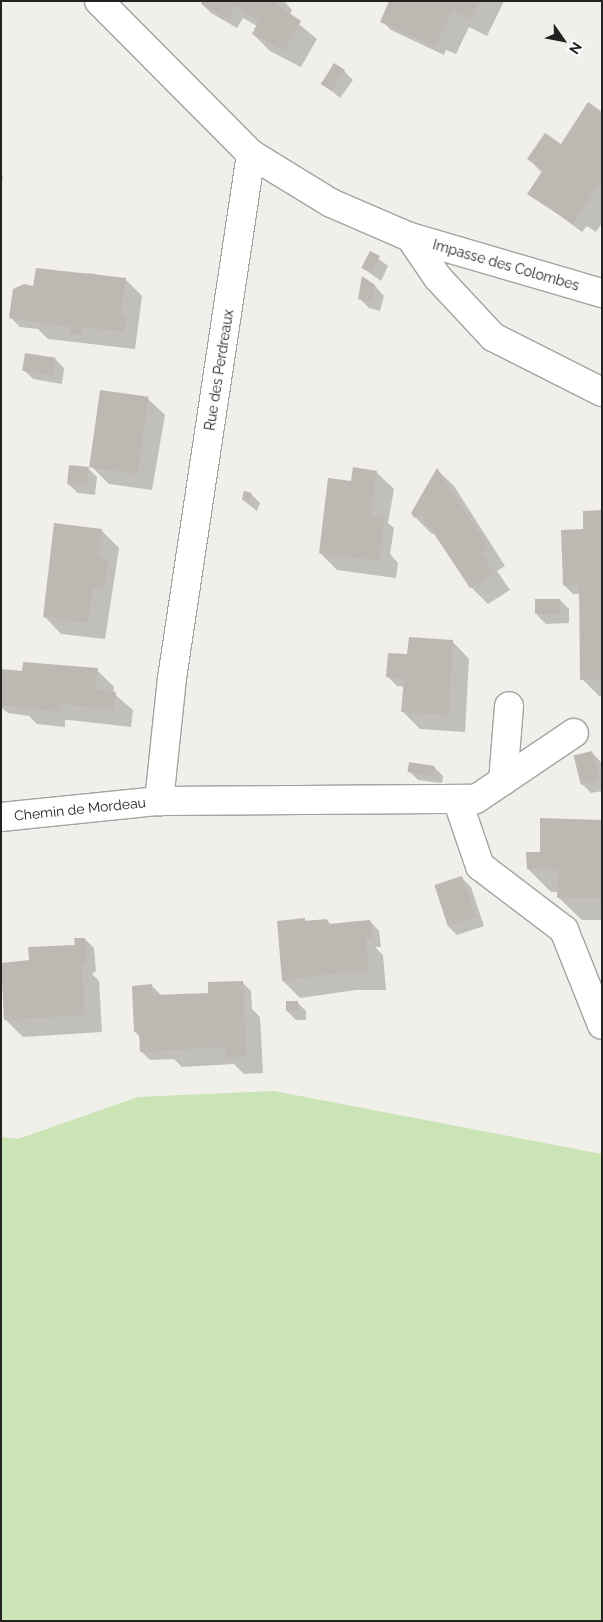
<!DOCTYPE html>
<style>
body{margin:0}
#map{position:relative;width:603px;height:1622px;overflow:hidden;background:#f1efea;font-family:Raleway,sans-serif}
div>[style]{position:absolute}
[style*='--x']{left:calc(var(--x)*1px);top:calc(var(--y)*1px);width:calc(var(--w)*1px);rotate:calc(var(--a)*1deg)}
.grass>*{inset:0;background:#cae4b6}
.shadow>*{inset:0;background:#0003}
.building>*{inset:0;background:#beb8b3;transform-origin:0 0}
.roads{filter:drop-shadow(1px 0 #a3a3a3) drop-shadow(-1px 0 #a3a3a3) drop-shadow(0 1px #a3a3a3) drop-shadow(0 -1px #a3a3a3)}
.minor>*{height:28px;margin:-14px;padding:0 14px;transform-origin:14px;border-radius:14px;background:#fff}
span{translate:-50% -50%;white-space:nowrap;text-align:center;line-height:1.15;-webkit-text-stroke:5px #fff;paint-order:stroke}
.street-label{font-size:14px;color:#222}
.frame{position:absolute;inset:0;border:2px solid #222;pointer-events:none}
.north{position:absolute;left:538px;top:15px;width:50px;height:50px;-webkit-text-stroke:4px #fff;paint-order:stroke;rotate:123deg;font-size:14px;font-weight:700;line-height:20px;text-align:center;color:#222}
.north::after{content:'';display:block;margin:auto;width:18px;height:22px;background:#222;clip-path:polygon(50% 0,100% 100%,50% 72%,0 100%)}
</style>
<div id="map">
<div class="grass">
<div style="clip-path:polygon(274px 1091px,602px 1154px,602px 1621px,1px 1621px,1px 1137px,18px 1139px,138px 1097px)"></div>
</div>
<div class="shadow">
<div style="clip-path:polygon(204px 1px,284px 1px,292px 10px,289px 16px,317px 39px,301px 67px,270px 51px,253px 34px,257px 26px,243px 18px,237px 28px,211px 13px,202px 4px)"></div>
<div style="clip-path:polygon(391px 1px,504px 1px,487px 36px,469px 27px,456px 54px,446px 50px,444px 55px,391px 30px,382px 21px)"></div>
<div style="clip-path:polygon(344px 71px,353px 80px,340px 98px,321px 82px)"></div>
<div style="clip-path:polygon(602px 113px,602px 223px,596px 232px,587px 226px,582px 232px,529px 193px,542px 173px,529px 159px,562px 145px)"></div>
<div style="clip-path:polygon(1px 174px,3px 176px,1px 188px)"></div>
<div style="clip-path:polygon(371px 253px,388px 266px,381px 281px,363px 268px)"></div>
<div style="clip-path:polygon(88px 273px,125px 279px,142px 296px,135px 349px,48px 339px,38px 329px,20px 327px,11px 318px,33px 287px,87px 278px)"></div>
<div style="clip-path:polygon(375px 286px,384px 296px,380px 311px,369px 308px,360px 299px)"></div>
<div style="clip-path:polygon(55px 359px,64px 368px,62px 384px,33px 379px,24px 370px)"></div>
<div style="clip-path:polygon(147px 398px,165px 415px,152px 490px,109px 484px,92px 467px)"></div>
<div style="clip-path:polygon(88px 468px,97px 477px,95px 495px,78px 493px,68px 484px)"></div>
<div style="clip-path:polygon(437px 470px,454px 486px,505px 566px,497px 571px,510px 590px,488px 604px,471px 587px,435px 533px,432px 534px,415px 517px)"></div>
<div style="clip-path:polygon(376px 472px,394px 489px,388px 523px,394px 528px,390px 554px,398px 563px,396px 578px,337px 570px,320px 553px,352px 482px)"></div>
<div style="clip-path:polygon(251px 494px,260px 503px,257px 511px,243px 500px)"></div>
<div style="clip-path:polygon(602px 512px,602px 696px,599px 696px,582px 679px,580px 594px,573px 594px,564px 585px,585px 531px)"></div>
<div style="clip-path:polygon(101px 530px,119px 548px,105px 639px,61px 634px,44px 616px)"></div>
<div style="clip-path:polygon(560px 600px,569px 609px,569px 623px,546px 624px,537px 615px)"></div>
<div style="clip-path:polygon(452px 641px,469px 659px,465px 732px,420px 729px,403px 712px,405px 687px,397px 686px,388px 677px,405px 656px)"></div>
<div style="clip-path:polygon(97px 670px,114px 687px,113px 693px,133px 710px,131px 727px,69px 720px,65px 720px,65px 727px,37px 724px,29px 716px,8px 713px,1px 707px,1px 680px,21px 672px)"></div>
<div style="clip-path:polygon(592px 753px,601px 762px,602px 791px,591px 793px,582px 784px)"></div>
<div style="clip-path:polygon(434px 767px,443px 776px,442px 783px,418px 780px,409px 771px)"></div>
<div style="clip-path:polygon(602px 822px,602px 920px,582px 920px,559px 898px,559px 892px,551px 892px,528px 869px,541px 853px)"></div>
<div style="clip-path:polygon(462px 878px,471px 887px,484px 926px,457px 935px,448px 926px,435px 886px)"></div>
<div style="clip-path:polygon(327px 920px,331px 925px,370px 921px,379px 931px,381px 947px,375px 947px,383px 955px,386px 990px,356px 990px,300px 998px,283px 981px,278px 922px)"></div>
<div style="clip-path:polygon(85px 939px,94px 948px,96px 971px,92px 974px,99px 981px,102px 1032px,23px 1037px,6px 1020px)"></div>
<div style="clip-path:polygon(242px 982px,251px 991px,252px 1009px,260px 1017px,263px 1073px,244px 1074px,234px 1064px,182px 1067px,174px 1059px,150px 1060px,141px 1051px,140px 1037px,135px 1032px,152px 986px,162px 996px,211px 994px)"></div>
<div style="clip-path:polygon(297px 1002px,306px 1011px,306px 1020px,296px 1020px,287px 1011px)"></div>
</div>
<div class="building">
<div style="clip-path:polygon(202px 1px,271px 1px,301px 21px,284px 51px,252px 34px,259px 20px,235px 7px,228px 19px,201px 4px)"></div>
<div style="clip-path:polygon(389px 1px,479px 1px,470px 19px,452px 11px,435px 46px,380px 22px)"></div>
<div style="left:334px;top:63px;width:13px;height:25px;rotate:32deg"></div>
<div style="clip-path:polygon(588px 102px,602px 112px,602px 180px,573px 224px,527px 194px,543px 170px,527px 159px,545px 133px,561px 144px)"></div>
<div style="left:370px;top:251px;width:11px;height:19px;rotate:27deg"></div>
<div style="clip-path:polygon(36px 268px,126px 278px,121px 314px,126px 315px,124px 331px,82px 328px,82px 335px,70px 334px,70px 327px,9px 318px,13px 289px,24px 284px,33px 286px)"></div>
<div style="clip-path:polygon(362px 276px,375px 285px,371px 302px,358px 299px)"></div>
<div style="left:25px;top:353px;width:31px;height:18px;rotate:9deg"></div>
<div style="left:100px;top:390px;width:49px;height:78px;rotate:8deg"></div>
<div style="left:69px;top:465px;width:20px;height:19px;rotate:6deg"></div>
<div style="clip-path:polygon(353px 467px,377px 471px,370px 516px,385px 518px,379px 561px,319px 553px,328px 478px,351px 481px)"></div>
<div style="clip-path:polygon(437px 468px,489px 548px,481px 553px,494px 573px,470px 588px,421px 514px,414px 518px,411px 513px)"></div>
<div style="left:244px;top:491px;width:8px;height:9px;rotate:14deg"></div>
<div style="clip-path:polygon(602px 510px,602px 679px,580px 680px,579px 585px,563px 585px,561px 530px,583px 529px,583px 511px)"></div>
<div style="clip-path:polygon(54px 523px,102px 529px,98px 557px,109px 559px,104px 590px,93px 588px,88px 623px,43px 617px)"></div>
<div style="left:560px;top:599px;width:15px;height:25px;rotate:90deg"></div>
<div style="clip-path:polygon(409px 637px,453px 640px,449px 715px,401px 712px,404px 679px,386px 677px,388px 653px,407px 654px)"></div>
<div style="clip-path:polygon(23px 662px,98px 668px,95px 689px,116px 692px,114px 710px,61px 704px,60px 712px,1px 705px,1px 669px,22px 671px)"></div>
<div style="left:592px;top:751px;width:30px;height:19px;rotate:76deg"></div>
<div style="left:409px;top:762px;width:26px;height:10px;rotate:9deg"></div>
<div style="clip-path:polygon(540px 818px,602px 820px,602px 898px,557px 898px,558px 869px,527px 869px,526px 852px,540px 852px)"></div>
<div style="left:462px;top:876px;width:43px;height:29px;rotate:72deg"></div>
<div style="clip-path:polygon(305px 918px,305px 921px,327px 919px,328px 924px,370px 920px,373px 938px,366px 939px,369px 973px,338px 973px,282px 981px,277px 921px)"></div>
<div style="clip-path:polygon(74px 938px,85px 938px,87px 962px,82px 963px,85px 1015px,4px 1020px,1px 963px,29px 960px,28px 947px,75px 945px)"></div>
<div style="clip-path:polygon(243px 981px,246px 1056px,226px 1058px,225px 1047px,140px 1052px,139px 1032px,134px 1032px,132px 986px,152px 984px,153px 995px,208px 993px,208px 982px)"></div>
<div style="left:286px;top:1001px;width:12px;height:10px"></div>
</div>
<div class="roads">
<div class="minor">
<div style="--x:99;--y:1;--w:216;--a:45.2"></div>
<div style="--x:251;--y:154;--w:530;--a:98.57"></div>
<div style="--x:172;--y:678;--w:124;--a:96"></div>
<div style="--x:251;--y:154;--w:94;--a:31.5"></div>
<div style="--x:331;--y:203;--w:86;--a:23.3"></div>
<div style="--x:410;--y:237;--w:50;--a:55.7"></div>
<div style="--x:438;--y:278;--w:81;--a:47"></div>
<div style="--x:493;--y:337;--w:122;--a:26.8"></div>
<div style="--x:410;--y:237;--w:200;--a:16.3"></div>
<div style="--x:503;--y:781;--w:75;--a:-85.4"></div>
<div style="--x:457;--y:799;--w:71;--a:71.1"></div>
<div style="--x:480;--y:866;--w:106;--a:37.3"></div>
<div style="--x:564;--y:930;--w:102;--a:68.2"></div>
<div style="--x:1;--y:817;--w:159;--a:-5.8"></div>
<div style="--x:159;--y:801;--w:317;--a:-0.4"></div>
<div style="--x:476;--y:799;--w:118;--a:-34"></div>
</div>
</div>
<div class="street-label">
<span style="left:506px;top:265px;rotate:16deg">Impasse des Colombes</span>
<span style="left:219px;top:370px;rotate:-81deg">Rue des Perdreaux</span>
<span style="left:80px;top:809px;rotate:-6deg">Chemin de Mordeau</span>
</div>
<div class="frame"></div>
<div class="north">N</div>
</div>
